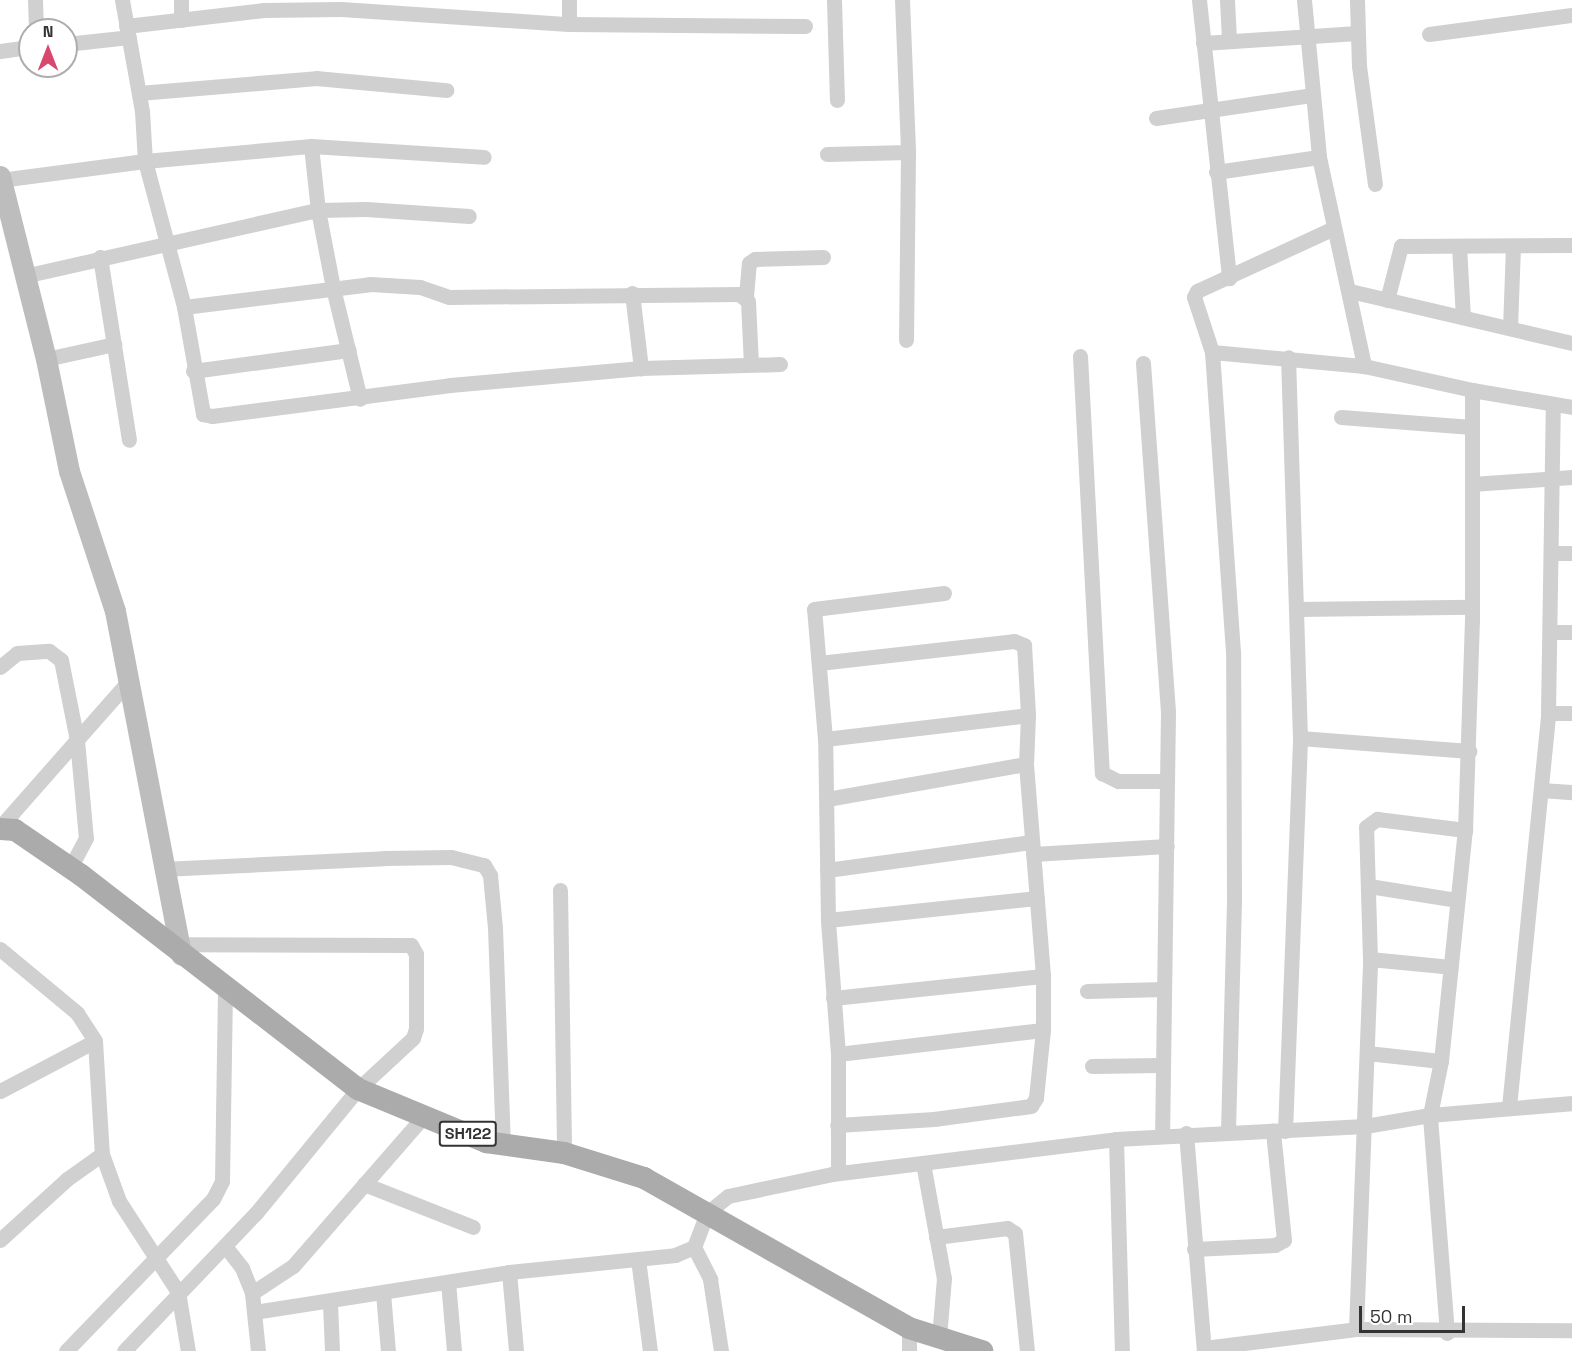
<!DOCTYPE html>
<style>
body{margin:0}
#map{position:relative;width:1572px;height:1351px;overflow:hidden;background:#fff;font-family:"Space Grotesk",sans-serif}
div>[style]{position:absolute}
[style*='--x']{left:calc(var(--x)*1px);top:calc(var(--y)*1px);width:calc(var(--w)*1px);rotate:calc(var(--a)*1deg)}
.street>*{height:15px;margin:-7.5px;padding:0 7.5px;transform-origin:7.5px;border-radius:7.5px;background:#d0d0d0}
.secondary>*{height:21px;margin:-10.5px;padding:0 10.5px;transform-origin:10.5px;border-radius:10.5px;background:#bdbdbd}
.primary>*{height:22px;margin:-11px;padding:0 11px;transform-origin:11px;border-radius:11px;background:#ababab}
span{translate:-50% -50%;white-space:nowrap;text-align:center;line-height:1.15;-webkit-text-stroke:6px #fff;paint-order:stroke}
.shield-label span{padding:2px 4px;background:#fff;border:2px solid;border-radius:4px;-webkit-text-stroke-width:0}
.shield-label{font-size:16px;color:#333;font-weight:700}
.north{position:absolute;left:18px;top:18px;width:60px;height:60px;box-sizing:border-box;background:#fff;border:2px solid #adadad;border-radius:50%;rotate:0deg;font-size:16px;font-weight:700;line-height:24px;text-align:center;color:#333}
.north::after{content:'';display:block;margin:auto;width:21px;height:27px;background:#d8476e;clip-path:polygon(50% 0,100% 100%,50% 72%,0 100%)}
.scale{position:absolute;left:1359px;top:1306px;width:106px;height:27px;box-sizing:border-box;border:3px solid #333;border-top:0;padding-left:8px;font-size:18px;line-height:21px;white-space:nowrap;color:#333;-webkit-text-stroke:4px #fff;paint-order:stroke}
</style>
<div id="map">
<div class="street">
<div style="--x:35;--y:0;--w:30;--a:88"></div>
<div style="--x:122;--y:0;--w:113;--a:79.8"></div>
<div style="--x:142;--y:111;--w:50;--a:86.6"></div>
<div style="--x:145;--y:161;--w:151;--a:75"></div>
<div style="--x:184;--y:307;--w:109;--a:79.9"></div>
<div style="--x:203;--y:414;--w:9;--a:13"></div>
<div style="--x:212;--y:416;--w:240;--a:-7.4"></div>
<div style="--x:450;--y:385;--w:192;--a:-5.1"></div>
<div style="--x:641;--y:368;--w:139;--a:-1.6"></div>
<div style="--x:834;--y:0;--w:100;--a:88.3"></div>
<div style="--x:902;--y:0;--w:152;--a:87.7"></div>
<div style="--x:908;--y:152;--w:188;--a:90.6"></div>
<div style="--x:1199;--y:0;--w:280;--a:83.8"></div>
<div style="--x:1227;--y:0;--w:40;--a:87.1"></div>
<div style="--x:1304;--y:0;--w:158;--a:84.5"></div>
<div style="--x:1319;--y:157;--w:214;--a:77.8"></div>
<div style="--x:1357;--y:0;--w:66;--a:88.3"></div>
<div style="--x:1359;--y:66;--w:119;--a:82.3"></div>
<div style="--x:181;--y:20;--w:20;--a:-90"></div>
<div style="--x:569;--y:24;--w:24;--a:-90"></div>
<div style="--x:126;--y:26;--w:139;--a:-6.6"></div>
<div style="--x:264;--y:10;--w:77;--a:-0.7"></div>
<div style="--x:341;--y:9;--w:228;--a:3.8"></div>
<div style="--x:569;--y:24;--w:236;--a:0.5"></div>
<div style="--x:1429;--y:34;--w:144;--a:-7.6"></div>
<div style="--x:1203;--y:43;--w:155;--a:-3.7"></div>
<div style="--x:66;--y:44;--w:63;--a:-6.3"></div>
<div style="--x:0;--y:51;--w:30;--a:-8"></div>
<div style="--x:139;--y:93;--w:178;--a:-4.8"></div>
<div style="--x:316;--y:78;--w:131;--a:5.3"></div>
<div style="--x:1156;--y:118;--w:157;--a:-8.4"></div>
<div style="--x:311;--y:146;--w:64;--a:83.8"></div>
<div style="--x:318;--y:210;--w:79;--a:79.1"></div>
<div style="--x:333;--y:288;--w:114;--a:76.3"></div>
<div style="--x:827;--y:154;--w:81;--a:-1.4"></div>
<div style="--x:1216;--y:172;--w:104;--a:-8.3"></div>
<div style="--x:0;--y:180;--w:146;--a:-7.5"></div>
<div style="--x:145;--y:161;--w:167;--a:-5.2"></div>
<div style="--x:311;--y:146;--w:173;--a:3.6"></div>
<div style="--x:1459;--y:246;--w:71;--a:86.8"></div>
<div style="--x:100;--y:257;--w:185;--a:81"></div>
<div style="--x:24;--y:276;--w:301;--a:-12.7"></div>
<div style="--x:318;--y:210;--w:48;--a:-1.2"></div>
<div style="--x:366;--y:209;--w:103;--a:3.9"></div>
<div style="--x:1350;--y:291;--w:228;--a:13.2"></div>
<div style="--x:632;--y:293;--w:76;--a:83.2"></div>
<div style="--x:746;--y:296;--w:33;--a:-85"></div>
<div style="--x:749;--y:263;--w:7;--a:-34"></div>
<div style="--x:755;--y:259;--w:68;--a:-1.7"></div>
<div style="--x:1387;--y:300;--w:56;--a:-75.5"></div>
<div style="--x:1401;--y:246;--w:171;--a:-0.3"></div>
<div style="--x:184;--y:307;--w:187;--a:-7"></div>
<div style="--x:370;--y:284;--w:50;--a:3.4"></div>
<div style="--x:420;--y:287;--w:31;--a:19"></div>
<div style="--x:449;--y:297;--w:290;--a:-0.6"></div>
<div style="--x:739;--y:294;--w:11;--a:38"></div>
<div style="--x:748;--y:301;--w:63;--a:87.3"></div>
<div style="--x:1510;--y:328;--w:82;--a:-87.9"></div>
<div style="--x:1212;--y:352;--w:153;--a:5.3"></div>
<div style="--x:1364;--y:366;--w:111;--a:12.5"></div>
<div style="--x:1472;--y:390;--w:101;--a:9.6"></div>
<div style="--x:1080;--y:356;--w:418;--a:87"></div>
<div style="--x:1102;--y:773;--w:18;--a:27"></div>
<div style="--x:1118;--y:781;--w:47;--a:0"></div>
<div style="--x:46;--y:359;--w:70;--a:-12.4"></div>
<div style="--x:1143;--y:363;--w:350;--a:85.9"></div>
<div style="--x:1168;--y:712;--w:423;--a:90.8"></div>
<div style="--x:193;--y:371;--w:157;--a:-7.7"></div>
<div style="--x:1341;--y:417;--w:131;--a:4.4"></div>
<div style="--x:1472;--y:484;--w:100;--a:-4"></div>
<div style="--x:1551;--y:553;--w:21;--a:0"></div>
<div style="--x:1297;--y:609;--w:175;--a:-0.7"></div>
<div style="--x:1550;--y:632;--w:22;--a:0"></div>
<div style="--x:819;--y:663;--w:196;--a:-6.4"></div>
<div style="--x:1014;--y:641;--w:11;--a:22"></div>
<div style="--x:1024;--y:645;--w:70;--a:86.7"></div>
<div style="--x:1028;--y:715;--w:49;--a:92.3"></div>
<div style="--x:1026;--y:764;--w:213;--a:85.4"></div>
<div style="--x:1043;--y:976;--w:54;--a:90"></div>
<div style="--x:1043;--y:1030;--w:68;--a:95.9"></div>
<div style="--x:1036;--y:1098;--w:9;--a:122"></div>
<div style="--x:1031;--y:1106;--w:98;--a:172.4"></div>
<div style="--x:934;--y:1119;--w:97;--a:176.5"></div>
<div style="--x:0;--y:667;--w:22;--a:-39"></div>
<div style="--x:17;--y:653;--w:32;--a:-4"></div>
<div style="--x:49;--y:651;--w:15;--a:37"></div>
<div style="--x:61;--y:660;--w:82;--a:78.7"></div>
<div style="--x:77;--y:740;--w:98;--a:84.8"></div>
<div style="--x:86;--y:838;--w:34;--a:118"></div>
<div style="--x:1548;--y:713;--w:24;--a:0"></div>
<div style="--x:1300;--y:738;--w:170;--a:4.4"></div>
<div style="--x:825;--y:739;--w:204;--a:-6.7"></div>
<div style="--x:1541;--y:790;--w:31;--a:4"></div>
<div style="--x:827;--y:799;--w:202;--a:-10"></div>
<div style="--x:0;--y:827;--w:193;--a:-48.6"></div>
<div style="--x:1033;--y:854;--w:134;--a:-3.4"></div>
<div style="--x:163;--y:869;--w:221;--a:-2.8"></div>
<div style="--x:384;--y:858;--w:67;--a:-0.9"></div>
<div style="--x:451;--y:857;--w:34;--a:14"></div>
<div style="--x:484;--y:865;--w:12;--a:59"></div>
<div style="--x:490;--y:875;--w:53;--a:84.6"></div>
<div style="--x:495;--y:928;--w:217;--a:87.9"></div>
<div style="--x:827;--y:870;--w:207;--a:-7.8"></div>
<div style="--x:1369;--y:886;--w:88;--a:9.1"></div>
<div style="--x:560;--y:890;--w:263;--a:89.1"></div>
<div style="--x:828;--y:920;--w:210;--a:-6"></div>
<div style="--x:0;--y:949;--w:100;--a:39.7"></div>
<div style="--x:77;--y:1013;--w:33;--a:57"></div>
<div style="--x:95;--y:1041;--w:113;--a:86.5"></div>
<div style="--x:102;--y:1154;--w:50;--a:70.1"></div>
<div style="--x:119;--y:1201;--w:108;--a:57"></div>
<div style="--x:178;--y:1292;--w:60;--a:80.4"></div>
<div style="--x:1370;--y:959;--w:81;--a:5.6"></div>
<div style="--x:1087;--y:991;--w:77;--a:-1.5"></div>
<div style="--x:833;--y:998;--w:211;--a:-6"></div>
<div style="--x:1367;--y:1053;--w:74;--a:6.2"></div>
<div style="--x:838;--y:1054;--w:206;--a:-6.7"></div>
<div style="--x:1092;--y:1066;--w:69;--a:-0.8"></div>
<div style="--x:0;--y:1091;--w:107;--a:-27.8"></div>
<div style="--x:1509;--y:1107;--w:396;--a:-84.3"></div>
<div style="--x:1548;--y:713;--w:309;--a:-89.1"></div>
<div style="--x:1228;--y:1131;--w:233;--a:-88.5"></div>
<div style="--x:1234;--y:898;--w:246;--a:-90.2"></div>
<div style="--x:1233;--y:652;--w:301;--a:-94"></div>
<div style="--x:1212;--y:352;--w:58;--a:-108.1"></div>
<div style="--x:1194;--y:297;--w:7;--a:-63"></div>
<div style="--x:1197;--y:291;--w:151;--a:-24.7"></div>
<div style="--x:1285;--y:1131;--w:393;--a:-87.8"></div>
<div style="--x:1300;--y:738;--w:381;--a:-91.8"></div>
<div style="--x:1186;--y:1133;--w:219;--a:85.3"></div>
<div style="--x:1116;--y:1139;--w:212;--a:88.4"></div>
<div style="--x:923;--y:1163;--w:117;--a:79.7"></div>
<div style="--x:944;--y:1278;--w:60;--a:94.8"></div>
<div style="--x:838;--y:1173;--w:119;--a:-90"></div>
<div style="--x:838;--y:1054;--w:134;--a:-94.3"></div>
<div style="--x:828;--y:920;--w:181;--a:-90.9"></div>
<div style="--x:825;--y:739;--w:130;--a:-94.8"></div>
<div style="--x:814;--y:609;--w:131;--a:-7"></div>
<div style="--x:364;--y:1184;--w:117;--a:21.5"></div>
<div style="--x:936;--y:1237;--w:72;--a:-7.2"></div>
<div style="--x:1007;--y:1228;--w:9;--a:32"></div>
<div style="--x:1015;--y:1233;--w:119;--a:84.2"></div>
<div style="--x:0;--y:1240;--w:91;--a:-42.3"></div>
<div style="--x:67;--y:1179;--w:43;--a:-35.5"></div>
<div style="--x:225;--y:1246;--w:28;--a:52"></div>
<div style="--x:242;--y:1268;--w:27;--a:68"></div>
<div style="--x:252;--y:1293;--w:58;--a:84.1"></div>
<div style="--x:694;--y:1247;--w:36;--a:63"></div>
<div style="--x:710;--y:1279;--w:73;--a:81.3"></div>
<div style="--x:1194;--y:1249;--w:81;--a:-2.8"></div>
<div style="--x:1275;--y:1245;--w:10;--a:-29"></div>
<div style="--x:1284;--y:1240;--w:110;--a:-95.8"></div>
<div style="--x:638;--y:1259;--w:93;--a:82.6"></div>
<div style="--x:509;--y:1272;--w:79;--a:84.9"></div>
<div style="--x:448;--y:1282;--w:69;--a:85"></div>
<div style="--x:252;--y:1293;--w:49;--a:-33.4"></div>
<div style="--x:293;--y:1266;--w:199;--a:-48.9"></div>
<div style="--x:383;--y:1293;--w:58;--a:85.1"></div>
<div style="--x:330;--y:1303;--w:48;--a:87.6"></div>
<div style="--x:254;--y:1312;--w:258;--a:-8.9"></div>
<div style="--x:509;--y:1272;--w:167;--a:-5.8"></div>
<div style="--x:675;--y:1255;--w:21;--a:-23"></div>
<div style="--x:694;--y:1247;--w:36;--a:-69"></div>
<div style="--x:707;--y:1213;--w:27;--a:-39"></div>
<div style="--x:728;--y:1196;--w:106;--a:-11.9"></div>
<div style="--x:832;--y:1174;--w:286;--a:-7"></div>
<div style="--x:1116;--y:1139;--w:249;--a:-3"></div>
<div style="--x:1365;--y:1126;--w:66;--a:-9.6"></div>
<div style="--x:1430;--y:1115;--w:143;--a:-4.8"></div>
<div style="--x:1356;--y:1329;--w:370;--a:-87.8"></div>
<div style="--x:1370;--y:959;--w:132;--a:-91.7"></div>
<div style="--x:1366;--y:827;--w:14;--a:-36"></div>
<div style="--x:1377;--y:819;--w:89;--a:7.1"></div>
<div style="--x:1447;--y:1333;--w:219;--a:-94.5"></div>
<div style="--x:1430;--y:1115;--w:55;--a:-78.5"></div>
<div style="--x:1441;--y:1061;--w:232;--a:-84.1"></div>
<div style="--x:1465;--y:830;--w:210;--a:-88.1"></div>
<div style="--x:1472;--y:620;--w:230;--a:-90"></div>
<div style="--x:1204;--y:1348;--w:153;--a:-7.1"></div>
<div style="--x:1356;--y:1329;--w:216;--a:0.3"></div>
<div style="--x:66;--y:1351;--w:211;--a:-46"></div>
<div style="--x:213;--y:1199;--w:20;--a:-63"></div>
<div style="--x:222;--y:1181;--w:192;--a:-89.1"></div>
<div style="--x:124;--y:1351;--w:191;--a:-46.3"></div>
<div style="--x:256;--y:1213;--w:161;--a:-50.6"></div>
<div style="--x:358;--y:1089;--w:75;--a:-42.8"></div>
<div style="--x:413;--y:1038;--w:9;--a:-72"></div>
<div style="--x:416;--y:1029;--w:75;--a:-90"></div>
<div style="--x:416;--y:954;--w:10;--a:-119"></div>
<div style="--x:411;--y:945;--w:232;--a:-179.8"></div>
<div style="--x:909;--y:1351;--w:23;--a:-90"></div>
</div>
<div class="secondary">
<div style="--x:0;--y:176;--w:189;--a:75.9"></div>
<div style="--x:46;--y:359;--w:114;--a:78.4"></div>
<div style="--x:69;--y:471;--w:147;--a:71.8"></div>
<div style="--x:115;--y:611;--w:350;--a:79.1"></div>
</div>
<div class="primary">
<div style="--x:0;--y:829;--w:15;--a:4"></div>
<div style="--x:15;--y:830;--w:80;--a:34.3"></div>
<div style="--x:81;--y:875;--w:350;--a:37.7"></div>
<div style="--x:358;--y:1089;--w:139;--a:22.5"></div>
<div style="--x:486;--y:1142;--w:79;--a:8"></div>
<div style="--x:564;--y:1153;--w:84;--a:17.4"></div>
<div style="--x:644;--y:1178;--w:305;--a:29.5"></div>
<div style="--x:909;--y:1328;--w:77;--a:17.5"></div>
</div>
<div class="shield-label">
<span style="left:468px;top:1134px">SH122</span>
</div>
<div class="north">N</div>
<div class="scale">50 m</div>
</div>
